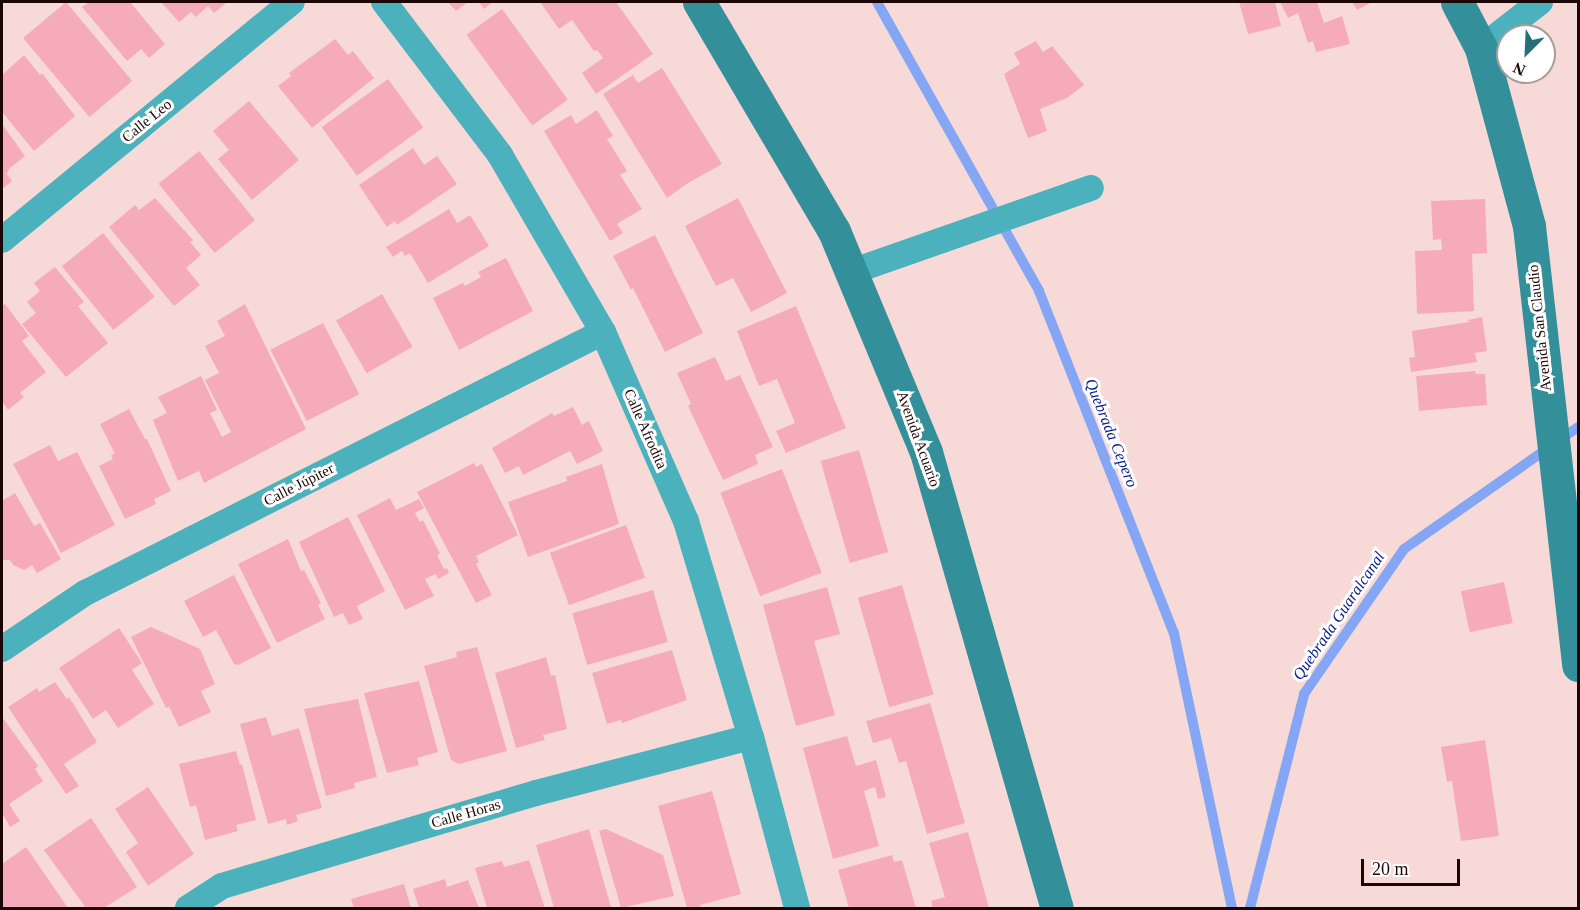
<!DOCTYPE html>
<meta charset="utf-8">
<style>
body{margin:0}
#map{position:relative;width:1580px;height:910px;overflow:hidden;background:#f7dad7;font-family:Georgia,serif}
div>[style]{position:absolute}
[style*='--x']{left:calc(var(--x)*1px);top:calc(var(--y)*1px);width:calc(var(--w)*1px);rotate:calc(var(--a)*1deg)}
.stream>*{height:10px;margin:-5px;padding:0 5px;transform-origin:5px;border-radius:5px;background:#84a6f4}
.building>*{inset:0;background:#f6abba;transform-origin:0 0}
.street>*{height:26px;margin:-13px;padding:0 13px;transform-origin:13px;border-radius:13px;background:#4bb1bd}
.secondary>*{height:33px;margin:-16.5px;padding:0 16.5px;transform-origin:16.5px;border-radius:16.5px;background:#338f99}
span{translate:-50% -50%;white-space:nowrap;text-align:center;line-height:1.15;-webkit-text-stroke:6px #fff;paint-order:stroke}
.street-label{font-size:15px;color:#1d0706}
.water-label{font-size:16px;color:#091c8c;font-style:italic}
.frame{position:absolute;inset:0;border:3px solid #1d0706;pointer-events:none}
.north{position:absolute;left:1496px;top:24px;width:60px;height:60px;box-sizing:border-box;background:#fff;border:2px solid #a59c9b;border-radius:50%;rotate:204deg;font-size:16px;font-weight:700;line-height:24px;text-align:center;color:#1d0706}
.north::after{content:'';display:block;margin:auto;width:21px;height:27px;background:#266f78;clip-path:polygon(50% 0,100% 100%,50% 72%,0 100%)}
.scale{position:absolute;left:1361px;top:859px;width:99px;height:27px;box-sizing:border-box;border:3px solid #1d0706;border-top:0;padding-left:8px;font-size:18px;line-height:21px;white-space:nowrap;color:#1d0706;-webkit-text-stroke:4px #fff;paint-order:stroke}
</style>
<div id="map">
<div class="stream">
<div style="--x:877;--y:2;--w:331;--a:60.7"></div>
<div style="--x:1039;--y:291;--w:368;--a:68.5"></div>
<div style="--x:1174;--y:633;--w:281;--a:78.1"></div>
<div style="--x:1250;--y:908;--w:221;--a:-75.8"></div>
<div style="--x:1304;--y:694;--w:176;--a:-55.4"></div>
<div style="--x:1404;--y:549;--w:213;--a:-35"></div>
</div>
<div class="building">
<div style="left:66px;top:2px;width:103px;height:56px;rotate:50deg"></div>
<div style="clip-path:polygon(89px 2px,130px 2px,165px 44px,149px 58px,141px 49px,127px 61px,82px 7px)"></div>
<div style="clip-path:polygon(161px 2px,227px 2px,214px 13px,208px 6px,196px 17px,191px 12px,179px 22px)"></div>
<div style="clip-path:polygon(448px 2px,468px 2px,456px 11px)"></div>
<div style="clip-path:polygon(479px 2px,493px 2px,484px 9px)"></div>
<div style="clip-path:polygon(540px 2px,616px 2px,653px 54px,596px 94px,582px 73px,603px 58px,597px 50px,594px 51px,572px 20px,559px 29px)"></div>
<div style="clip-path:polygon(1239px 2px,1275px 2px,1281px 26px,1248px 34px)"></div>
<div style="clip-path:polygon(1280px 2px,1317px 2px,1324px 23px,1342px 16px,1350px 44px,1316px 52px,1313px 41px,1308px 43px,1298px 13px,1288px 18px)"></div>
<div style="clip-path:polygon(1352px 2px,1372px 2px,1357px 10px)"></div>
<div style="left:502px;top:9px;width:112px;height:44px;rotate:54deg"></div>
<div style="clip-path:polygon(335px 39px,348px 55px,353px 51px,374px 78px,312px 128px,278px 86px,291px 76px,289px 73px)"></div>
<div style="clip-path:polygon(1036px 41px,1043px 52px,1052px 46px,1084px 85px,1067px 98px,1040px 109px,1047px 131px,1028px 138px,1004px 74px,1020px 64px,1014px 53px)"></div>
<div style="clip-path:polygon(24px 55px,40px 75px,42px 73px,75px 116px,34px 151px,2px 112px,2px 75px)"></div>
<div style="clip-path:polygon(662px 68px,722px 164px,688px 183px,667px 198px,603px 94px,633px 75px,638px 83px)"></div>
<div style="left:388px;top:79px;width:60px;height:82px;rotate:54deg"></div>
<div style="clip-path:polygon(249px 101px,299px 160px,252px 200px,218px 159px,229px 150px,213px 131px)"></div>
<div style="clip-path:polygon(597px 110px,613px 136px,607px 139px,627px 171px,620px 175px,642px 209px,617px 224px,623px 233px,610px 241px,544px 131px,571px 115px,576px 124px)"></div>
<div style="clip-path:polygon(2px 124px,25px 156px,9px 169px,7px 174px,12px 181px,2px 189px)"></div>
<div style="clip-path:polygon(413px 148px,424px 165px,437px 156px,457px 184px,397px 225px,395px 221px,387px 227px,359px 185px)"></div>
<div style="left:199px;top:151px;width:89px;height:52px;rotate:51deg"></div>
<div style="clip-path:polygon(155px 198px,193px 240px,190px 242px,201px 255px,186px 268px,200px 285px,174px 306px,109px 227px,135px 205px,139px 210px)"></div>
<div style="clip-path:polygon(738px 198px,787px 293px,751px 312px,733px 278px,716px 286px,685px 226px)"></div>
<div style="clip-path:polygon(1485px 199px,1487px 253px,1472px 254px,1474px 311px,1417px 314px,1415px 251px,1442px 250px,1441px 239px,1433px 240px,1431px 201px)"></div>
<div style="clip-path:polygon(449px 209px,457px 223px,470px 215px,489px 246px,428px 283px,410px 253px,405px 256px,402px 251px,393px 257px,386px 247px)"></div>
<div style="left:103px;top:233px;width:82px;height:53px;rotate:51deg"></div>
<div style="clip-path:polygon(655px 235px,703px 333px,665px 352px,633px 288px,631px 290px,613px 256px)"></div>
<div style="clip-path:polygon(506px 258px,533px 311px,459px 350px,433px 298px,463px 283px,465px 286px,481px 277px,478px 272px)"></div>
<div style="clip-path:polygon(55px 267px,84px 302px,78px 306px,108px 343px,66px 377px,22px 324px,36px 313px,27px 302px,40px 291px,34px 283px)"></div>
<div style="left:382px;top:294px;width:61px;height:53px;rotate:60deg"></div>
<div style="clip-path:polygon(5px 304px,29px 336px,22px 341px,46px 372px,20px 393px,24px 397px,8px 410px,2px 401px,2px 306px)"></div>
<div style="clip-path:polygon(245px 304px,306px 429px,204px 483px,199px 471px,178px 481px,153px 420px,167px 413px,158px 397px,201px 376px,217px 410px,210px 413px,222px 437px,231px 432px,205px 380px,219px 373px,205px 346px,225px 336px,217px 321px)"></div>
<div style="clip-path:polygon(796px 306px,846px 428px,786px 453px,776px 431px,795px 423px,777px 379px,759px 386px,737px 331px)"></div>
<div style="clip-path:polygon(1482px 317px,1487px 351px,1475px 353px,1477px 362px,1411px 372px,1409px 358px,1415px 357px,1412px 331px,1469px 322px,1468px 320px)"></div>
<div style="left:323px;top:323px;width:80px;height:59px;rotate:63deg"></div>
<div style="clip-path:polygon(715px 357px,726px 381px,740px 375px,773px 447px,755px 455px,758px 464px,723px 480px,688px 406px,691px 404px,677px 373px)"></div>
<div style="clip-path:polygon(1475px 371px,1476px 374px,1485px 374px,1487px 405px,1419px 411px,1416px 376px)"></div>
<div style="clip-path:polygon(573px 407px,582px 425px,589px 421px,603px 451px,577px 464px,570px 451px,523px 475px,519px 466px,505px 473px,492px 448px,552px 413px,554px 416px)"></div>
<div style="clip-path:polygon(129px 409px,145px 439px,147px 439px,171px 491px,154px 499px,156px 504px,125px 519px,99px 466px,113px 459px,111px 455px,115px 454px,100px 424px)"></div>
<div style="clip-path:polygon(50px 445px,58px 461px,77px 452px,115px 525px,61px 553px,13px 464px)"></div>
<div style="left:859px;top:450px;width:106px;height:40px;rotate:74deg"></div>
<div style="clip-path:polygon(474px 463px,476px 467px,482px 464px,518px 535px,476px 556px,479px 562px,476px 564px,492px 595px,476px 603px,417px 492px)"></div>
<div style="clip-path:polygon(602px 464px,619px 524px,528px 557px,508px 502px,567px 481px,566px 477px)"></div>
<div style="left:782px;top:469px;width:111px;height:66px;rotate:69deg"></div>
<div style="clip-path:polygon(15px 493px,34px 526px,40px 523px,61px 559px,37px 573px,32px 565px,24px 570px,13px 565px,10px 560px,2px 560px,2px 501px)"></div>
<div style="clip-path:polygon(390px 498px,396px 510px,419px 499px,424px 508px,415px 513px,420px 522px,423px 520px,440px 554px,437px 555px,444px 569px,447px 568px,449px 573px,438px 579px,436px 574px,425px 579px,434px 596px,405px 610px,357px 515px)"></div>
<div style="clip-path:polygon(348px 517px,385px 591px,357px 606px,363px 619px,349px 625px,343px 613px,334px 617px,299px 542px)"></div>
<div style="left:626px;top:525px;width:56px;height:81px;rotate:70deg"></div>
<div style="clip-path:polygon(288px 539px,301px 571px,304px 570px,321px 603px,318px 605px,325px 619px,277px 643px,238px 564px)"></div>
<div style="clip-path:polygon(234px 575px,271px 648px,238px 665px,234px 664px,216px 630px,203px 637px,184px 601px)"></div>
<div style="left:1504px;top:582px;width:42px;height:44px;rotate:78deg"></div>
<div style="left:902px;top:585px;width:114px;height:46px;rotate:74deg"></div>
<div style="clip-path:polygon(827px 587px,840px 634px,814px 641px,835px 715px,796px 726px,763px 605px)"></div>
<div style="left:653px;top:590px;width:54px;height:84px;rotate:74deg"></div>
<div style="clip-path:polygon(151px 627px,200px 649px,215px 684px,201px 691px,211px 712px,179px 727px,169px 707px,166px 708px,131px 637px)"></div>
<div style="clip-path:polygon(119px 628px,142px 663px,132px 670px,154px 704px,118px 728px,106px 710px,93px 719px,59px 668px)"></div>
<div style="clip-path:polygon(477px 647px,507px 751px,459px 764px,451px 760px,424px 666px,457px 657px,456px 652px)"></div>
<div style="clip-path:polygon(672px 650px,687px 700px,622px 723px,621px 720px,607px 724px,592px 673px)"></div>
<div style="clip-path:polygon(546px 657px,551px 676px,555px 675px,567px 729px,543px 735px,545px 740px,516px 748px,495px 673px)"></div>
<div style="clip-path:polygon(419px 681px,438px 752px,417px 758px,419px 765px,387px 773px,364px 693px)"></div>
<div style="clip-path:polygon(55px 682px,67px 699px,69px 697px,97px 742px,64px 764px,79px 786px,66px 794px,8px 707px,37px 688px,39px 692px)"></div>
<div style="clip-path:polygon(358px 699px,377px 777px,354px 783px,355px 788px,326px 796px,304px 709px)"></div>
<div style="clip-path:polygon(930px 703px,965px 823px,927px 834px,906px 761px,899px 763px,891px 738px,873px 743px,866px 721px)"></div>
<div style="clip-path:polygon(2px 717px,38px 766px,35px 769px,43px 781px,9px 804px,20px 821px,10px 827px,2px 813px)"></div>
<div style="clip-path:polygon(266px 717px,272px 736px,299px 728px,322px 808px,296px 815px,298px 821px,287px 825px,286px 819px,268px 824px,240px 724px)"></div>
<div style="clip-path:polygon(847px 736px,856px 766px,876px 760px,886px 797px,878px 799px,875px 787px,864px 791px,879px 846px,833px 859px,803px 748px)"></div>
<div style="clip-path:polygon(1485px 740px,1499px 836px,1461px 841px,1452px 781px,1447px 782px,1441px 747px)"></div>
<div style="clip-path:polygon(236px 751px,240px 765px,242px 764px,256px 820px,236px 825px,238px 831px,205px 840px,196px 805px,190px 807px,179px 764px)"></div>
<div style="clip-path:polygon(148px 787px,194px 854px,148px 886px,126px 852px,138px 843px,115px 809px)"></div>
<div style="clip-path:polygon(712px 791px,741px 894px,700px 905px,701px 908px,687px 908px,658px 806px)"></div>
<div style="clip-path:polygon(91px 818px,137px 887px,104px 908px,86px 908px,44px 850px)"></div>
<div style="clip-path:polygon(589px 829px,611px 907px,554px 908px,536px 845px)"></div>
<div style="clip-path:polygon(606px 829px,663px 855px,674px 896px,621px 908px,599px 831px)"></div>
<div style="clip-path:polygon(968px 832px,989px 908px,933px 908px,931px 901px,945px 897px,929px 843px)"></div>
<div style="clip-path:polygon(26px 847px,68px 908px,2px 908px,2px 864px)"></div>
<div style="clip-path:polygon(892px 855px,894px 862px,902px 860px,916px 908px,849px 908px,838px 870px)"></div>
<div style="clip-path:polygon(529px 860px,545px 908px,487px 908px,475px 868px,502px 861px,504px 867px)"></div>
<div style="clip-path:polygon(445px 879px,447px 887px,468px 880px,479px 908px,419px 908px,413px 889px)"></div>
<div style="clip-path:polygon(404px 884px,411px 908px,354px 908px,351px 899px)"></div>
</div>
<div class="street">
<div style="--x:384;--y:2;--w:192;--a:52.8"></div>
<div style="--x:500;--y:155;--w:205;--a:59.8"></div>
<div style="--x:603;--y:332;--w:206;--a:66.3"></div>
<div style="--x:686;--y:521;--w:226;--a:73.3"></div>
<div style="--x:751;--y:737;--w:177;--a:74.9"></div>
<div style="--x:1481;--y:48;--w:75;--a:-37.9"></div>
<div style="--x:2;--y:240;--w:375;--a:-39.4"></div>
<div style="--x:851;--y:272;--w:254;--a:-19.3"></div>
<div style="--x:2;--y:649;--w:100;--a:-34"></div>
<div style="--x:85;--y:593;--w:580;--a:-26.74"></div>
<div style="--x:188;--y:908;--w:40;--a:-32.9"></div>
<div style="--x:222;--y:886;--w:327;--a:-16.5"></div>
<div style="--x:536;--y:793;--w:222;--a:-14.6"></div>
</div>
<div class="secondary">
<div style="--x:699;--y:2;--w:266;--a:59.5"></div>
<div style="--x:834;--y:231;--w:239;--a:67.4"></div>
<div style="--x:926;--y:452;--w:474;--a:74"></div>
<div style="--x:1457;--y:2;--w:52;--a:62.4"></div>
<div style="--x:1481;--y:48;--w:184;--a:74.9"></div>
<div style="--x:1529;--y:226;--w:442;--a:83.6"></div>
</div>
<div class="street-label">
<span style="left:147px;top:121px;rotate:-39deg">Calle Leo</span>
<span style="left:1540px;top:328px;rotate:-96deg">Avenida San Claudio</span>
<span style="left:645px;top:429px;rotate:66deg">Calle Afrodita</span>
<span style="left:918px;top:439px;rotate:70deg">Avenida Acuario</span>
<span style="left:299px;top:485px;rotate:-27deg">Calle Júpiter</span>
<span style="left:466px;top:814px;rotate:-16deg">Calle Horas</span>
</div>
<div class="water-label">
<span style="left:1111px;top:433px;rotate:68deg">Quebrada Cepero</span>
<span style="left:1339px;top:616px;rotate:-56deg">Quebrada Guaralcanal</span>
</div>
<div class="frame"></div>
<div class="north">N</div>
<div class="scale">20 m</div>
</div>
